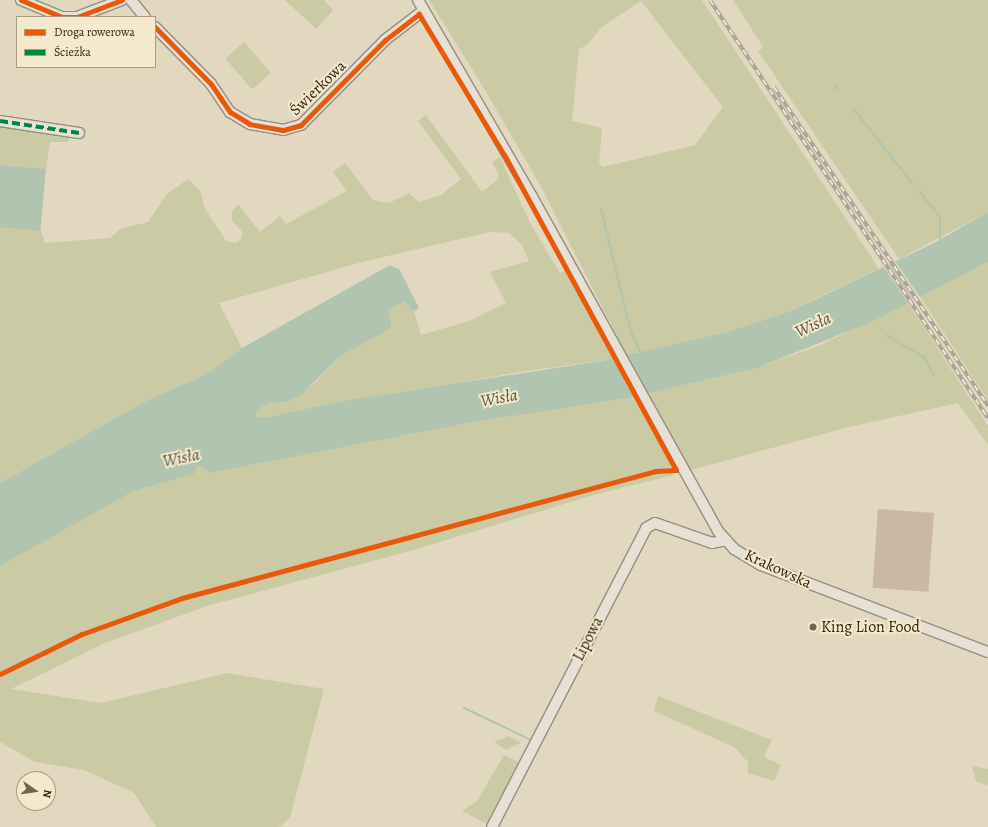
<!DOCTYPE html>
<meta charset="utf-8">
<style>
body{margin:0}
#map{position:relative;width:988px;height:827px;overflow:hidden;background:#e2d7bf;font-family:Alegreya,serif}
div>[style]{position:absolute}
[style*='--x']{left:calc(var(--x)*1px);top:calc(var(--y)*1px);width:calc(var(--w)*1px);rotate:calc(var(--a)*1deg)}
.green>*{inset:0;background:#cacba4;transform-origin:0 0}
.water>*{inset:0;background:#b0c4b0;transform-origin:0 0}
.pier>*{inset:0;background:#e2d7bf}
.stream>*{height:2px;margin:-1px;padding:0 1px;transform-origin:1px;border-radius:1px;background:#b0c4b0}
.building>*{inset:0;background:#cab7a5;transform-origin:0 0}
.roads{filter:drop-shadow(1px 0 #968d7f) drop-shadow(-1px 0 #968d7f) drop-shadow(0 1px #968d7f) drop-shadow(0 -1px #968d7f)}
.minor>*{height:10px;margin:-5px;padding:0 5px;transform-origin:5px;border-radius:5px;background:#e7e1d5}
.rail>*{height:3.5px;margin-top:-1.75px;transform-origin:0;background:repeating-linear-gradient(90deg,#f5e9cc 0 6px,#a6a197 0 12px);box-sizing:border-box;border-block:1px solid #a6a197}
.quiet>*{height:4px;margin-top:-2px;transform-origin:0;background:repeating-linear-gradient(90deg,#00873e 0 8px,transparent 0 12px)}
.cycleway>*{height:5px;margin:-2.5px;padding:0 2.5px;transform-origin:2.5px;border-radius:2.5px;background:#e8590c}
.dots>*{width:11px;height:11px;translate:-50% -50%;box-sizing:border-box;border:2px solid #f5e9cc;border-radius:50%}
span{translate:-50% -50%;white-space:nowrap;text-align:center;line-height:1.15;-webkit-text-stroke:4px #f5e9cc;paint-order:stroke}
.street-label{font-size:16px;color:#342317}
.poi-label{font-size:16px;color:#342317}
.left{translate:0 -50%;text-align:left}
.water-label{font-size:17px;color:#535143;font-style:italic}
.legend{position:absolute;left:16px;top:16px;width:140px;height:52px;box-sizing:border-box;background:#f5e9cc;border:1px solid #a89a84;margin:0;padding:5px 7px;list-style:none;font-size:12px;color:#342317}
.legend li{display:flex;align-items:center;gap:8px;height:20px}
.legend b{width:20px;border:1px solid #a89a84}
.north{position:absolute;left:16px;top:771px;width:40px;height:40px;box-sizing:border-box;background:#f5e9cc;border:1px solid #a89a84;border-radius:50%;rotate:103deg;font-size:11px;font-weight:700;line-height:16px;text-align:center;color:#342317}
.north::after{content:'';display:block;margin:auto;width:14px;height:18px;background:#716252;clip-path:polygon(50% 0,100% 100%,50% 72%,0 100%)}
</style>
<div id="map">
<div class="green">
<div style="clip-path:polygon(285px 0,324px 0,333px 10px,316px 29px)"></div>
<div style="clip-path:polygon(evenodd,429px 0,702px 0,879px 269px,780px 315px,727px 332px,627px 356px,539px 183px,479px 80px,429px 0,641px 1px,723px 107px,695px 145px,603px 167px,599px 164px,602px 128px,572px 121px,579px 49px,587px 45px,602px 27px,641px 1px)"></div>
<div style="clip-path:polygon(733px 0,988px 0,988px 212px,899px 259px,758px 51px,763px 47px)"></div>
<div style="left:244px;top:42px;width:41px;height:25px;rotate:49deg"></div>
<div style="clip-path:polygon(426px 115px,482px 192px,497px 180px,499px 175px,492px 162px,500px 157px,530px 223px,560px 273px,566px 271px,613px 359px,526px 371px,264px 418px,256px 416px,257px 410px,268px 403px,285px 402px,313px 385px,340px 356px,392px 328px,388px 310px,404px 302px,414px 311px,421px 335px,469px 321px,506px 303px,490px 272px,529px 261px,522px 245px,509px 233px,490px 232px,362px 262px,219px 303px,242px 348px,207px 374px,148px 400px,0 483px,0 227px,41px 230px,45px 243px,110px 238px,120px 229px,148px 222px,167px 194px,188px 179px,201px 192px,204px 207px,226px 241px,235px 243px,241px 240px,243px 233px,232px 220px,232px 212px,238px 204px,260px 232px,280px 216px,286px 224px,347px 191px,333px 172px,345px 163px,373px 200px,389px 203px,409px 193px,419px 202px,441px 195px,461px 179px,418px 121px)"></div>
<div style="clip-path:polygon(0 124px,69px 136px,68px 142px,50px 142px,46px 169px,0 165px)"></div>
<div style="clip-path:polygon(988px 262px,988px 400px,920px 297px)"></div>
<div style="clip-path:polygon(908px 303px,988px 426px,988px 445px,958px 403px,845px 428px,691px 470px,648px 393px,757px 368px,818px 346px)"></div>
<div style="clip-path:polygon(634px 396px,674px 469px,674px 475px,597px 494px,417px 549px,207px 606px,105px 643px,11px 689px,101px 703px,227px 673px,324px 689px,290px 818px,279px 827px,156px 827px,134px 793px,84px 770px,35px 762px,0 742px,0 566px,100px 508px,133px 491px,194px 474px,196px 464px,210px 473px,474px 422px)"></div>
<div style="clip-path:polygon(658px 696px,772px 740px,764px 757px,781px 765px,774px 781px,748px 773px,748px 762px,734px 747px,654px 711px)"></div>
<div style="clip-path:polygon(509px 736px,521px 743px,506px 750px,494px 742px)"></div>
<div style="clip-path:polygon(504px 755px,521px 763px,489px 825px,462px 811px,477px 801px)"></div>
<div style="clip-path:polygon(972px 766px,988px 769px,988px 786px,976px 781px)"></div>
</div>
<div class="water">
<div style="left:0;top:165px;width:46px;height:62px;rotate:5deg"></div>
<div style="clip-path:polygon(988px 212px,988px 262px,871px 322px,757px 368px,627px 398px,474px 422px,210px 473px,197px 465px,194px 474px,133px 491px,0 566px,0 483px,148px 400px,207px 374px,242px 348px,390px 265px,400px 270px,419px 308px,414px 311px,404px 302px,388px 310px,392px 328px,340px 356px,300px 396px,285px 402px,268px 403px,257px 410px,256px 416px,264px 418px,344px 401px,607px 360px,727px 332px,780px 315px,810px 302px,934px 243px)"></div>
</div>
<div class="pier">
<div style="clip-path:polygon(894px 260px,920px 297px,921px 299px,915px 302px,889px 262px)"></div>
<div style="clip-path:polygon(888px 263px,914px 302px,908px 303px,882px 265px)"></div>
<div style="clip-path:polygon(626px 354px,649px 395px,635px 398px,612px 357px)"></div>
</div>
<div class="stream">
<div style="--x:834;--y:85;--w:6;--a:45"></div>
<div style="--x:853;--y:108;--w:95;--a:51.8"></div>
<div style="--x:919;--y:191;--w:33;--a:51"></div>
<div style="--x:940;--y:217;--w:24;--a:90"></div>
<div style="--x:601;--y:209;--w:127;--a:76.3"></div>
<div style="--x:631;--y:332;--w:23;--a:65"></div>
<div style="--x:886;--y:335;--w:44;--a:30.1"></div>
<div style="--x:924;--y:357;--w:20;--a:63"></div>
<div style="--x:464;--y:708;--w:74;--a:25.5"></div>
</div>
<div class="building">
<div style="left:878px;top:509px;width:56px;height:79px;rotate:4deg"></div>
</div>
<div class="roads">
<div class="minor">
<div style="--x:21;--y:0;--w:44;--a:22.5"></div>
<div style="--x:62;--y:17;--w:15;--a:0"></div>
<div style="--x:77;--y:17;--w:48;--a:-20.7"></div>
<div style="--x:131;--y:0;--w:22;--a:51"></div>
<div style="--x:418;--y:0;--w:225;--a:59.9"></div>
<div style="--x:531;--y:195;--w:385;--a:60.9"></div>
<div style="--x:718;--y:531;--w:24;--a:48"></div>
<div style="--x:734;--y:549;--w:31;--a:31"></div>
<div style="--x:761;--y:565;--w:243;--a:21"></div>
<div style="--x:155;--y:27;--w:80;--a:45.5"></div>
<div style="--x:211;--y:84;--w:34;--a:56"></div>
<div style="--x:230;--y:112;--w:23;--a:31"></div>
<div style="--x:250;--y:124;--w:34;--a:10"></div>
<div style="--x:283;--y:130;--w:19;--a:-16"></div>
<div style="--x:301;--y:125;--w:120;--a:-45.3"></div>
<div style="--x:385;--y:40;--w:49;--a:-37.6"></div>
<div style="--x:0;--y:121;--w:80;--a:8.6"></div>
<div style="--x:492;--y:827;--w:336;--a:-62.7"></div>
<div style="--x:646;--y:528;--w:10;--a:-29"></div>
<div style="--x:655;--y:523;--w:60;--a:19.3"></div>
<div style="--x:712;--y:543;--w:14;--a:-12"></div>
</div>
</div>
<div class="rail">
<div style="--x:710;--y:0;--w:502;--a:56.37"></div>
<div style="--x:774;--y:87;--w:384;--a:56.1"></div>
</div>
<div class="quiet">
<div style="--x:0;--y:121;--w:80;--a:8.6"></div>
</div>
<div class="cycleway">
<div style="--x:21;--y:0;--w:44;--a:22.5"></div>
<div style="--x:62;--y:17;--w:15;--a:0"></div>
<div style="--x:77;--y:17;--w:48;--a:-20.7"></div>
<div style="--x:0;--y:674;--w:91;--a:-26"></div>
<div style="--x:82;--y:634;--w:106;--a:-19.8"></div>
<div style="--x:182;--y:598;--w:490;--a:-15"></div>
<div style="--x:655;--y:471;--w:21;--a:-3"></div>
<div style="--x:676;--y:470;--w:359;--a:-118.6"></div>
<div style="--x:504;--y:155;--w:165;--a:-121.1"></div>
<div style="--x:419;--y:14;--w:43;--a:142.6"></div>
<div style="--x:385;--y:40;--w:120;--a:134.7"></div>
<div style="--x:301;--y:125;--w:19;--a:164"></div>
<div style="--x:283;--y:130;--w:34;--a:-170"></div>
<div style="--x:250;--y:124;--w:23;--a:-149"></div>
<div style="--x:230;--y:112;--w:34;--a:-124"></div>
<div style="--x:211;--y:84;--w:80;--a:-134.5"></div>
</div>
<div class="dots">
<div style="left:813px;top:627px;background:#716252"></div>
</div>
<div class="street-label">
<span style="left:318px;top:88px;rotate:-44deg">Świerkowa</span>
<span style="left:778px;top:569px;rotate:25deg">Krakowska</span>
<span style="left:588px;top:639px;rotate:-63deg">Lipowa</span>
</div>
<div class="poi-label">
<span class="left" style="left:821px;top:627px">King Lion Food</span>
</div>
<div class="water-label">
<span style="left:813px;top:325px;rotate:-25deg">Wisła</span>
<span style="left:499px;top:398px;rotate:-10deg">Wisła</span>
<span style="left:181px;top:458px;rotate:-11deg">Wisła</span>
</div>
<ul class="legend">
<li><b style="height:5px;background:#e8590c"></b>Droga rowerowa</li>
<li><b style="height:5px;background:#00873e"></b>Ścieżka</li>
</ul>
<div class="north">N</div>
</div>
